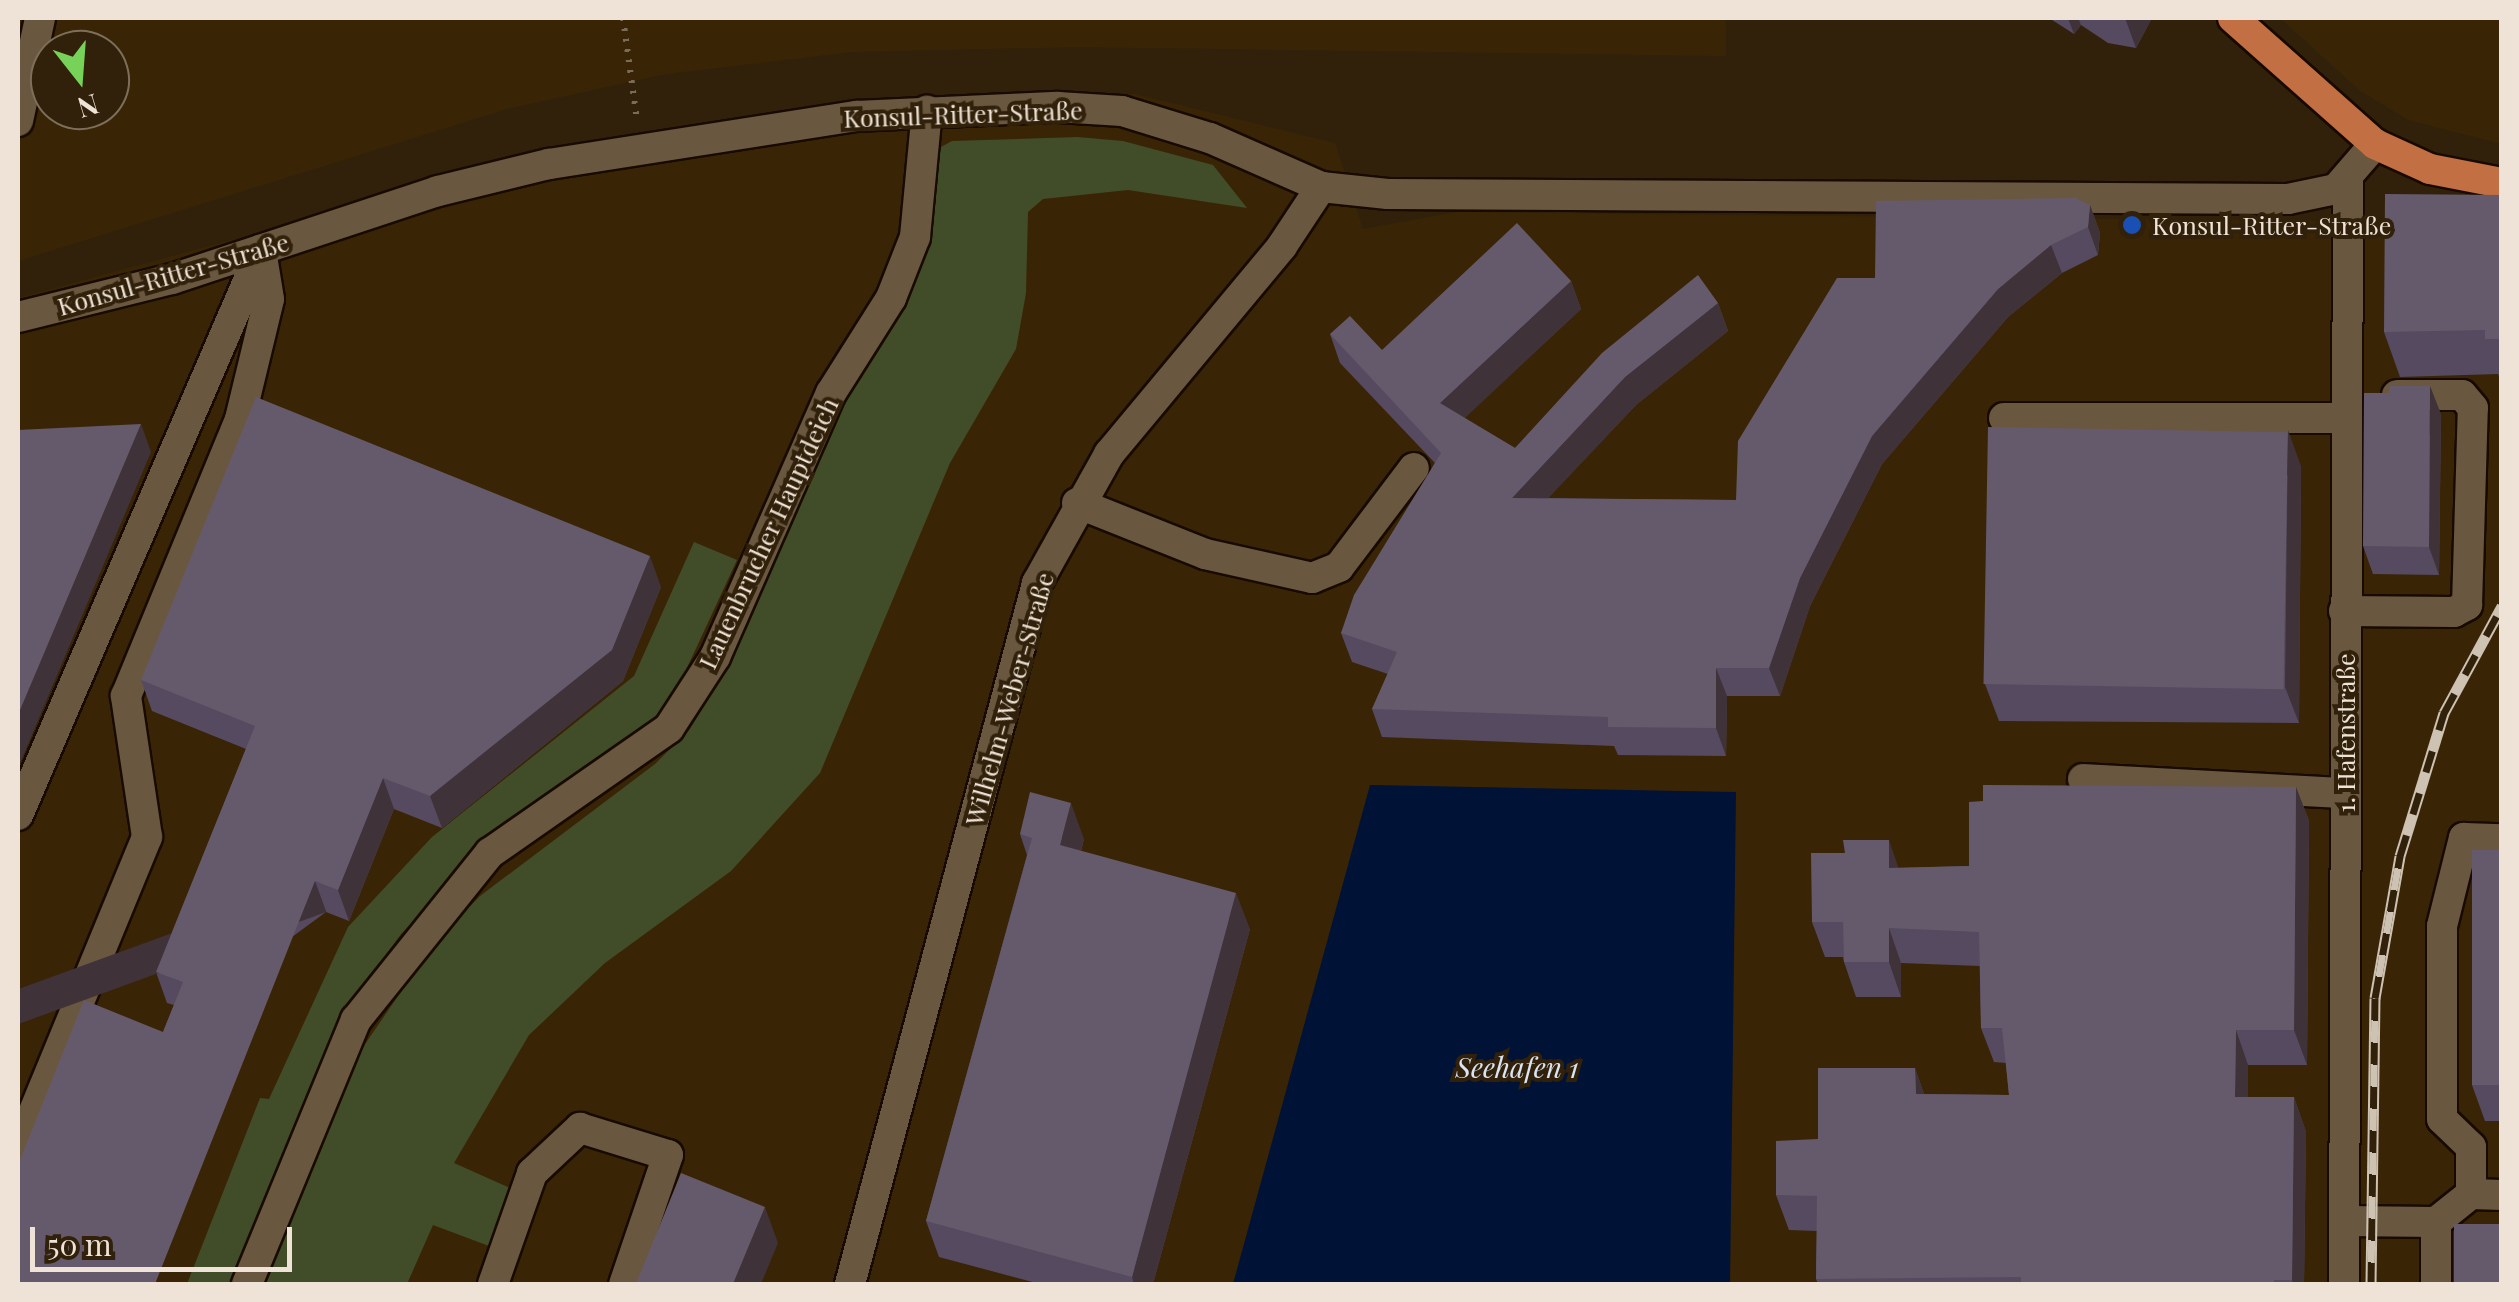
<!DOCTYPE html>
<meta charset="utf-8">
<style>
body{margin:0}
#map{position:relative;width:2519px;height:1302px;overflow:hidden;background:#31210a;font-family:"Playfair Display",serif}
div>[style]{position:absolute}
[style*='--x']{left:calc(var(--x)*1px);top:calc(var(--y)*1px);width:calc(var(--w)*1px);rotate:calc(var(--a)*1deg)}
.built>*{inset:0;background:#392506}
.green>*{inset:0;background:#414d28}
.water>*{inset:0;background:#001336}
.path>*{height:6px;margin-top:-3px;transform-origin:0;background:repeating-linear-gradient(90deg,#7a6c59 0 2.5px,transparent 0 10.5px)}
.roads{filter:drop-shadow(2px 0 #180a00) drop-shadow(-2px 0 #180a00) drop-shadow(0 2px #180a00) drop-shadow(0 -2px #180a00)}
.minor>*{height:30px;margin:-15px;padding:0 15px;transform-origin:15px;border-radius:15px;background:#6a5740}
.major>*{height:30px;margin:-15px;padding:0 15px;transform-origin:15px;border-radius:15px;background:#c26f44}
.rail>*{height:11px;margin-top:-5.5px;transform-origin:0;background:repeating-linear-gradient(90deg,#31210a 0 22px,#cec2b3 0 44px);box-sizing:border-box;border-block:2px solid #cec2b3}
.wall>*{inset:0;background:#554a5f}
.shaded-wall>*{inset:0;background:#3f3238;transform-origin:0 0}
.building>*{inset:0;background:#655a6c;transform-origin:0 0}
.dots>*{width:28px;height:28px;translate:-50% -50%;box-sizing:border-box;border:5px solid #31210a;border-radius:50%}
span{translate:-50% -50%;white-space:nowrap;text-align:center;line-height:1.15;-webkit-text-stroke:8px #31210a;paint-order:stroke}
.street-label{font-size:25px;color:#eee3d6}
.poi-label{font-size:25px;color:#eee3d6}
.left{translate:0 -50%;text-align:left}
.water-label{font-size:28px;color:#dae4f2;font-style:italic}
.frame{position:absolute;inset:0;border:20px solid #eee3d6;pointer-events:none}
.north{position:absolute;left:30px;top:30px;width:100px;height:100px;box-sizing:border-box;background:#31210a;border:2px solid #7d6f5c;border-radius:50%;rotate:163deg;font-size:28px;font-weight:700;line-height:40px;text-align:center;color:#eee3d6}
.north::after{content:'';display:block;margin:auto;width:35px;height:45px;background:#77d259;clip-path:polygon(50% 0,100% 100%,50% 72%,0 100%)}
.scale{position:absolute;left:30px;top:1227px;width:262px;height:45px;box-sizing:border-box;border:5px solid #eee3d6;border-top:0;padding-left:12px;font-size:30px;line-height:35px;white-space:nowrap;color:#eee3d6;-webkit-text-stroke:8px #31210a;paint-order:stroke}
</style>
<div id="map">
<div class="built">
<div style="clip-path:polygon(evenodd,18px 18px,1726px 18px,1726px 56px,1078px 47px,852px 52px,666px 74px,507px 109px,18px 261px,18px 18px,50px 50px,110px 50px,110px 110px,50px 110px,50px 50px)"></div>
<div style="clip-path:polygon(2280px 18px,2501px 18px,2501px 144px,2408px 120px,2359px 90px)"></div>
<div style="clip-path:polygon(1135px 94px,1335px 143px,1363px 229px,1457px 212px,2501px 223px,2501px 1284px,1730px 1284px,1735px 793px,1371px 785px,1233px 1284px,18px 1284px,18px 298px,536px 157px,704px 122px,908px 99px)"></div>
</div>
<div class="green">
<div style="clip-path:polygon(1077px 137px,1123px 141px,1213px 165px,1247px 208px,1128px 190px,1043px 199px,1028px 212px,1026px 293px,1016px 349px,950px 463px,820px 773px,731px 871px,605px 963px,529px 1035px,454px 1163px,512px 1189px,489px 1246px,433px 1225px,407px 1284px,264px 1284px,361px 1050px,435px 942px,480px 896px,655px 764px,689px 730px,719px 681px,820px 431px,921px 260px,941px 147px,952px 141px)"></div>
<div style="clip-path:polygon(694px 542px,737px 560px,667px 711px,466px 870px,401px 934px,353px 1001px,310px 1087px,232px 1284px,187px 1284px,260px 1098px,269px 1099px,348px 927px,432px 837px,634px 676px)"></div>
</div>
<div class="water">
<div style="clip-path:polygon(1370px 785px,1736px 792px,1730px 1284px,1233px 1284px)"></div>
</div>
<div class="path">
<div style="--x:623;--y:18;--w:103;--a:82.2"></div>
</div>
<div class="roads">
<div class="minor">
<div style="--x:18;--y:121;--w:105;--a:-77.9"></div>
<div style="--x:18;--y:317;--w:159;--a:-13.9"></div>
<div style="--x:172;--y:279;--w:280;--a:-18.3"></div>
<div style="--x:438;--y:191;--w:114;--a:-13.7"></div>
<div style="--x:549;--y:164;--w:311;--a:-8.9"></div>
<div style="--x:856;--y:116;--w:202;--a:-2.6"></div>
<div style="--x:1058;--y:107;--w:64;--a:3.6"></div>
<div style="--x:1122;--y:111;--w:92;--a:17.1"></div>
<div style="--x:1210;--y:138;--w:121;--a:23.8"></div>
<div style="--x:1321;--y:187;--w:67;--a:6"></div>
<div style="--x:1388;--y:194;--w:900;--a:0.32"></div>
<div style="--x:2288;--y:199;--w:49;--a:-11.8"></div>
<div style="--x:2336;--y:189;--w:60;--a:-49.1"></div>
<div style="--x:2004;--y:418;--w:340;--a:0"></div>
<div style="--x:1077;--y:503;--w:138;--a:21.7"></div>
<div style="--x:1205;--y:554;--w:110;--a:12.6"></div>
<div style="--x:1312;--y:578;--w:29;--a:-22"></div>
<div style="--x:1339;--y:567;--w:124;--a:-52.9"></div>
<div style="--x:2344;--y:611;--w:110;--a:0.5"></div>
<div style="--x:2454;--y:612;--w:15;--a:-28"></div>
<div style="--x:2467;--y:605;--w:197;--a:-88.3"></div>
<div style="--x:2473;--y:408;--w:17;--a:-130"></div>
<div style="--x:2462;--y:395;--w:65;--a:180"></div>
<div style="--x:2083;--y:779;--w:262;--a:3.1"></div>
<div style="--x:18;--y:815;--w:612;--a:-66.7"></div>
<div style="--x:18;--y:1150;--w:339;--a:-67.6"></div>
<div style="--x:147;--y:837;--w:143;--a:-98.5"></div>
<div style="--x:126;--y:696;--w:300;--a:-67.6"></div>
<div style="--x:240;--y:419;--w:123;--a:-76.4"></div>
<div style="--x:269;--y:299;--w:50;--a:-99.3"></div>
<div style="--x:2471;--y:1194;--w:47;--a:-90"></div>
<div style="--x:2471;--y:1147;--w:40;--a:-136"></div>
<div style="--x:2442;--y:1119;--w:193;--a:-90"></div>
<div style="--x:2442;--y:926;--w:91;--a:-76"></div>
<div style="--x:2464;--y:838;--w:38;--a:2"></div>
<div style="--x:2344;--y:1221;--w:92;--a:0.6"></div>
<div style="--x:2436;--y:1222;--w:45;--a:-38.7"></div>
<div style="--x:2471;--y:1194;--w:31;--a:2"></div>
<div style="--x:247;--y:1284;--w:286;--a:-67.6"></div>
<div style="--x:356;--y:1020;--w:214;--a:-51.3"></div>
<div style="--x:490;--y:853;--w:218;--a:-34.9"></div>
<div style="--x:669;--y:728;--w:85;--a:-57.1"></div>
<div style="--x:715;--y:657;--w:288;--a:-66.3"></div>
<div style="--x:831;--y:393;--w:112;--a:-57.7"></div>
<div style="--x:891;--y:298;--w:66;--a:-68.5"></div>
<div style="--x:915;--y:237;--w:127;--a:-84.6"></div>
<div style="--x:493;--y:1284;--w:118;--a:-70.6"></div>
<div style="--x:532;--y:1173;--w:66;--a:-43.2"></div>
<div style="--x:580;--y:1128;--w:92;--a:17.1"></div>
<div style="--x:668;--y:1155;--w:136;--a:108.8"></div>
<div style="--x:850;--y:1284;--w:726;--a:-75.06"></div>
<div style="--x:1037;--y:583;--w:148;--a:-60.8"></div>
<div style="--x:1109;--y:454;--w:271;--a:-50.2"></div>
<div style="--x:1282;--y:246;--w:71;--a:-56.5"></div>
<div style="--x:2344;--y:1284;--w:1103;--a:-89.79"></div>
<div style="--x:2436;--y:1284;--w:62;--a:-90"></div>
</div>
<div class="major">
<div style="--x:2233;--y:18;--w:190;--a:41.6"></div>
<div style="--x:2375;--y:144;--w:60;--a:24.4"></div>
<div style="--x:2430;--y:169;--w:73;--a:11"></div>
</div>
</div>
<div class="rail">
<div style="--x:2371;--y:1284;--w:286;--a:-89.2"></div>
<div style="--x:2375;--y:998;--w:144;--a:-80"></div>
<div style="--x:2400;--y:856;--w:150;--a:-72.9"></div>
<div style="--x:2444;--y:713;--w:122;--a:-61.5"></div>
</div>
<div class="wall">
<div style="clip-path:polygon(2049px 18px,2152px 18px,2136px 48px,2108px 43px,2081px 25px,2074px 34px)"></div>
<div style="clip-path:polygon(2502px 195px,2502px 383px,2498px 374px,2400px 377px,2384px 332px)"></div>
<div style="clip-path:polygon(2090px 205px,2100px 233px,2098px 255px,2062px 273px,2008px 317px,1882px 464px,1810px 606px,1780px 696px,1727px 696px,1726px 756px,1618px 755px,1614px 746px,1382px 737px,1372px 709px,1388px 674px,1352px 662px,1341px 633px,1435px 463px,1340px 363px,1330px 334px,1382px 350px,1571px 281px,1581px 309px,1464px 418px,1515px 448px,1718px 303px,1728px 331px,1636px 405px,1548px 498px,1736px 500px,1875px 278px)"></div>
<div style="clip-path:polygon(2441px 414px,2439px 575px,2373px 574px,2363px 546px)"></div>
<div style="clip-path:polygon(2301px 466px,2299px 723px,1999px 721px,1985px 684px)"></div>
<div style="clip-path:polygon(661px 587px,623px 681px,442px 828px,394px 809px,349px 921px,326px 912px,163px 1032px,174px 1005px,167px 1003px,156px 972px,246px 749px,152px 711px,141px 680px)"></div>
<div style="clip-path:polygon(2296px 787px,2309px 821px,2307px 1065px,2248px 1065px,2248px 1097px,2294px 1097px,2306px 1132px,2304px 1284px,1818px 1284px,1816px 1279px,1817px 1231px,1789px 1230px,1776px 1195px,1818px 1139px,1915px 1068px,1924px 1094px,2009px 1095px,2006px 1063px,1994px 1062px,1981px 1028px,1980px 966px,1901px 963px,1901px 997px,1856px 997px,1844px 962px,1843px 957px,1825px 957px,1812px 922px,1899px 868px,1969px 866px)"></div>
<div style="clip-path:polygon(1020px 834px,1084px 839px,1081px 851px,1250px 929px,1153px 1284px,1040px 1284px,939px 1257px,926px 1221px,1027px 855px)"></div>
<div style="clip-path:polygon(2502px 850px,2502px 1121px,2485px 1121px,2472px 1085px)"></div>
</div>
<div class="shaded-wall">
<div style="clip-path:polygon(2068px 18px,2078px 18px,2081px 25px,2074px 34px)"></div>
<div style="clip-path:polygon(2125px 18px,2152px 18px,2136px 48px)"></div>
<div style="clip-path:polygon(2090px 205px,2100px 233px,2098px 255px,2088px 227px)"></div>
<div style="clip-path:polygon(2051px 245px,2062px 273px,2008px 317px,1882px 464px,1810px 606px,1780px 696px,1769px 668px,1800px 578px,1872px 436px,1998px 289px)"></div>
<div style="clip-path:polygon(1571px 281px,1581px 309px,1450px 432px,1440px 403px)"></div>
<div style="clip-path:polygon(1718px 303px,1728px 331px,1636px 405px,1522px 526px,1512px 498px,1625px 377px)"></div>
<div style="clip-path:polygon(2430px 386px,2441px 414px,2439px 575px,2429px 547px)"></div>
<div style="clip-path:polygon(141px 424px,151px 452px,18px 768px,18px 715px)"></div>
<div style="clip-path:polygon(2288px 430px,2301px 466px,2299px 723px,2285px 687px)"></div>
<div style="clip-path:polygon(650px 556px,661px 587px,623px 681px,442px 828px,430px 796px)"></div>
<div style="clip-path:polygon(1716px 668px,1727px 696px,1726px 756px,1716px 728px)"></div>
<div style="clip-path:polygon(383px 778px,394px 809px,349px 921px,338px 890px)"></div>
<div style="clip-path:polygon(2296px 787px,2309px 821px,2307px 1065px,2294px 1030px)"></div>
<div style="clip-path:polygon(1071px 803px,1084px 839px,1073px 881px,1060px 845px)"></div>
<div style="clip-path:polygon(1889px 840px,1901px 875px,1889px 868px)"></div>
<div style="left:315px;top:881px;width:33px;height:434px;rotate:70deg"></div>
<div style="clip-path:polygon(1236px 893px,1250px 929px,1153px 1284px,1134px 1284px,1132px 1277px)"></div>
<div style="clip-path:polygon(1889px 928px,1901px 963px,1901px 997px,1889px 962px)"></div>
<div style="clip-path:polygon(2236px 1030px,2248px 1065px,2248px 1131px,2235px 1097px)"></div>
<div style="clip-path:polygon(1915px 1068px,1927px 1103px,1916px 1094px)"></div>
<div style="clip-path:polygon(2294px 1097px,2306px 1132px,2304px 1284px,2293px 1284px,2292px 1280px)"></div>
<div style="clip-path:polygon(765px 1207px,778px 1243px,761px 1284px,733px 1284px)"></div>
</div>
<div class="building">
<div style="clip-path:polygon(2385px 194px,2502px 195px,2502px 339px,2485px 339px,2485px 330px,2384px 332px)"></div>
<div style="clip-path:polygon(2075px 198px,2090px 205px,2088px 227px,2051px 245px,1998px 289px,1872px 436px,1800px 578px,1769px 668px,1716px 668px,1716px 728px,1608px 727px,1608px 717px,1372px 709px,1397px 652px,1341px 633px,1354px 595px,1441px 453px,1330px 334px,1350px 316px,1382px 350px,1517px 223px,1571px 281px,1440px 403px,1515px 448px,1602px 353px,1698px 275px,1718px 303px,1625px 377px,1512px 498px,1736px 500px,1738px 441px,1837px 278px,1875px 278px,1876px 201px)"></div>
<div style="clip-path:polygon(2390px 386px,2430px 386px,2429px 547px,2363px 546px,2364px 393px,2389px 393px)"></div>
<div style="clip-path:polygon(256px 397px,650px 556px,612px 650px,430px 796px,383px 778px,338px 890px,315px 881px,155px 1284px,18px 1284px,18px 1165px,84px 1000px,163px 1032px,183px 982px,156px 972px,255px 726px,141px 680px)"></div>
<div style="clip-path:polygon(141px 424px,18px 715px,18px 430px)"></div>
<div style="left:1988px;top:427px;width:300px;height:257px;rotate:1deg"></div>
<div style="clip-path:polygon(1983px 785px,2296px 787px,2294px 1030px,2236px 1030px,2235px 1097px,2294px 1097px,2292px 1280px,2274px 1280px,2274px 1284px,2021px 1284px,2021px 1277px,1816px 1279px,1817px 1196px,1776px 1195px,1776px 1141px,1818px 1139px,1818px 1068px,1915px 1068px,1916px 1094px,2009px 1095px,2002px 1028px,1981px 1028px,1979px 932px,1889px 928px,1889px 962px,1844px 962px,1843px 922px,1812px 922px,1811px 853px,1845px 853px,1843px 840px,1889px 840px,1889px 868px,1969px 866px,1969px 802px,1983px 801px)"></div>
<div style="clip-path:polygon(1030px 792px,1071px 803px,1060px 845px,1236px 893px,1132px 1277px,926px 1221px,1032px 838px,1020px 834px)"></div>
<div style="left:2472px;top:850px;width:30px;height:235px"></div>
<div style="clip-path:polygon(681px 1173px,765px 1207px,733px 1284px,636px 1284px)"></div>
<div style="left:2454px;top:1224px;width:48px;height:60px"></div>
</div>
<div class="dots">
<div style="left:2132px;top:225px;background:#1a4fb4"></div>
</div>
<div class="street-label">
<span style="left:963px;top:114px;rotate:-2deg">Konsul-Ritter-Straße</span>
<span style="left:173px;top:274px;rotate:-16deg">Konsul-Ritter-Straße</span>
<span style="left:768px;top:533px;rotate:-65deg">Lauenbrucher Hauptdeich</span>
<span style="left:1009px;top:699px;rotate:-74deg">Wilhelm-Weber-Straße</span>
<span style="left:2345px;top:733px;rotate:-90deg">1. Hafenstraße</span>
</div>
<div class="poi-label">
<span class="left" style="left:2152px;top:225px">Konsul-Ritter-Straße</span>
</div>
<div class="water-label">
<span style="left:1517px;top:1067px">Seehafen 1</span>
</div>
<div class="frame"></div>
<div class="north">N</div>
<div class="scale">50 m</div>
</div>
